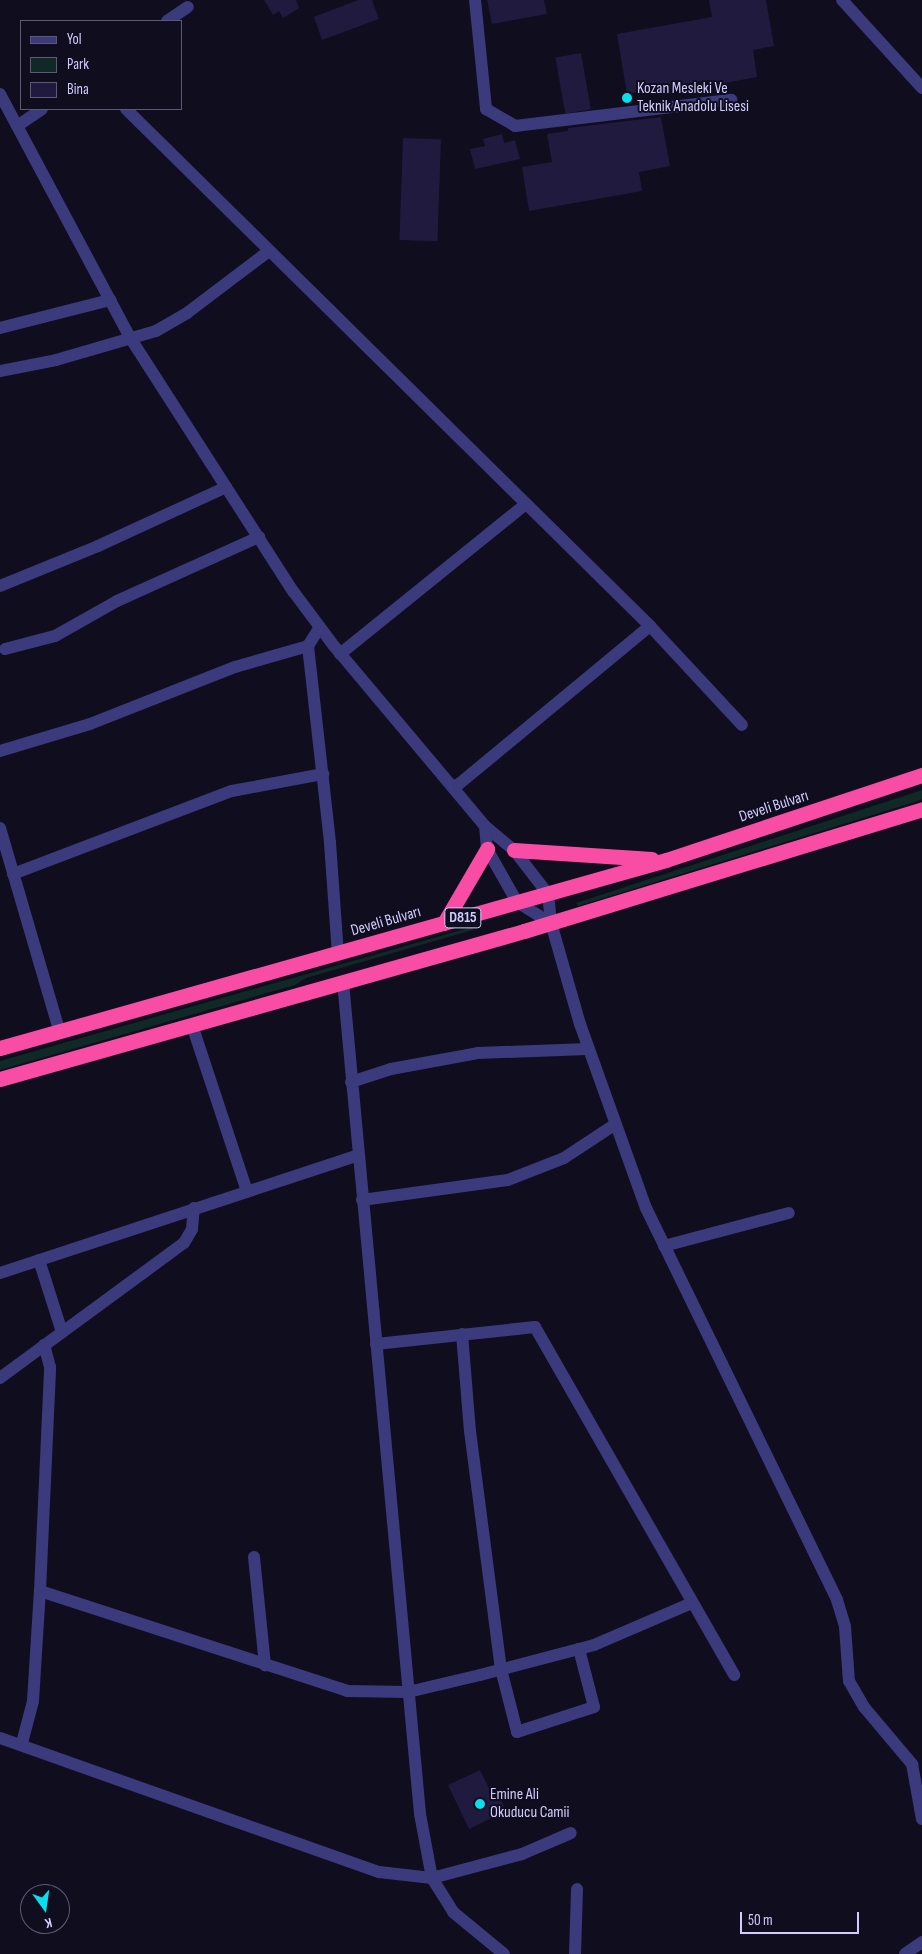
<!DOCTYPE html>
<meta charset="utf-8">
<style>
body{margin:0}
#map{position:relative;width:922px;height:1954px;overflow:hidden;background:#0f0d1e;font-family:"Sofia Sans Condensed",sans-serif}
div>[style]{position:absolute}
[style*='--x']{left:calc(var(--x)*1px);top:calc(var(--y)*1px);width:calc(var(--w)*1px);rotate:calc(var(--a)*1deg)}
.green>*{inset:0;background:#102826}
.building>*{inset:0;background:#201a3e;transform-origin:0 0}
.minor>*{height:12px;margin:-6px;padding:0 6px;transform-origin:6px;border-radius:6px;background:#3a3a7c}
.highway>*{height:15px;margin:-7.5px;padding:0 7.5px;transform-origin:7.5px;border-radius:7.5px;background:#f84ca5}
.dots>*{width:14px;height:14px;translate:-50% -50%;box-sizing:border-box;border:2px solid #0f0d1e;border-radius:50%}
span{translate:-50% -50%;white-space:nowrap;text-align:center;line-height:1.15;-webkit-text-stroke:4px #0f0d1e;paint-order:stroke}
.shield-label span{padding:1px 4px;background:#0f0d1e;border:1px solid;border-radius:4px;-webkit-text-stroke-width:0}
.shield-label{font-size:15px;color:#d0ccfd;font-weight:700}
.poi-label{font-size:16px;color:#d0ccfd}
.left{translate:0 -50%;text-align:left}
.street-label{font-size:16px;color:#d0ccfd}
.legend{position:absolute;left:20px;top:20px;width:162px;height:90px;box-sizing:border-box;background:#0f0d1e;border:1px solid #5c5977;margin:0;padding:6px 9px;list-style:none;font-size:15px;color:#d0ccfd}
.legend li{display:flex;align-items:center;gap:10px;height:25px}
.legend b{width:25px;border:1px solid #5c5977}
.north{position:absolute;left:20px;top:1884px;width:50px;height:50px;box-sizing:border-box;background:#0f0d1e;border:1px solid #5c5977;border-radius:50%;rotate:166deg;font-size:14px;font-weight:700;line-height:20px;text-align:center;color:#d0ccfd}
.north::after{content:'';display:block;margin:auto;width:18px;height:22px;background:#09deec;clip-path:polygon(50% 0,100% 100%,50% 72%,0 100%)}
.scale{position:absolute;left:740px;top:1912px;width:119px;height:22px;box-sizing:border-box;border:2px solid #d0ccfd;border-top:0;padding-left:6px;font-size:15px;line-height:18px;white-space:nowrap;color:#d0ccfd;-webkit-text-stroke:4px #0f0d1e;paint-order:stroke}
</style>
<div id="map">
<div class="green">
<div style="clip-path:polygon(922px 790px,922px 799px,918px 801px,578px 906px,576px 903px)"></div>
<div style="clip-path:polygon(472px 927px,473px 930px,306px 978px,295px 985px,0 1070px,0 1061px)"></div>
</div>
<div class="building">
<div style="clip-path:polygon(264px 0,296px 0,299px 8px,283px 18px,279px 11px,273px 15px)"></div>
<div style="clip-path:polygon(358px 0,372px 0,379px 19px,322px 40px,314px 17px)"></div>
<div style="clip-path:polygon(487px 0,544px 0,547px 14px,492px 24px)"></div>
<div style="clip-path:polygon(709px 0,766px 0,774px 46px,753px 50px,757px 77px,710px 86px,709px 80px,627px 94px,617px 34px,712px 17px)"></div>
<div style="left:581px;top:53px;width:57px;height:26px;rotate:80deg"></div>
<div style="clip-path:polygon(661px 117px,670px 166px,639px 172px,642px 191px,529px 211px,522px 167px,552px 162px,547px 134px,568px 131px,568px 128px)"></div>
<div style="clip-path:polygon(502px 134px,504px 143px,515px 140px,520px 159px,475px 169px,470px 149px,485px 146px,483px 139px)"></div>
<div style="left:403px;top:138px;width:38px;height:102px;rotate:2deg"></div>
<div style="clip-path:polygon(480px 1770px,494px 1798px,498px 1793px,506px 1811px,469px 1829px,448px 1785px)"></div>
</div>
<div class="minor">
<div style="--x:475;--y:0;--w:110;--a:84.2"></div>
<div style="--x:486;--y:109;--w:34;--a:30"></div>
<div style="--x:515;--y:126;--w:218;--a:-6.9"></div>
<div style="--x:842;--y:0;--w:119;--a:47.7"></div>
<div style="--x:167;--y:21;--w:25;--a:-34"></div>
<div style="--x:0;--y:94;--w:278;--a:61.9"></div>
<div style="--x:131;--y:339;--w:300;--a:57.3"></div>
<div style="--x:293;--y:591;--w:69;--a:53.3"></div>
<div style="--x:334;--y:646;--w:235;--a:50"></div>
<div style="--x:485;--y:826;--w:38;--a:40"></div>
<div style="--x:514;--y:850;--w:56;--a:52.3"></div>
<div style="--x:548;--y:894;--w:29;--a:84"></div>
<div style="--x:551;--y:923;--w:105;--a:74"></div>
<div style="--x:580;--y:1024;--w:195;--a:70.3"></div>
<div style="--x:646;--y:1208;--w:436;--a:64"></div>
<div style="--x:837;--y:1600;--w:28;--a:73"></div>
<div style="--x:845;--y:1627;--w:54;--a:85.8"></div>
<div style="--x:849;--y:1681;--w:30;--a:60"></div>
<div style="--x:864;--y:1707;--w:75;--a:49.9"></div>
<div style="--x:912;--y:1764;--w:56;--a:79.7"></div>
<div style="--x:126;--y:109;--w:736;--a:44.61"></div>
<div style="--x:650;--y:626;--w:135;--a:47.1"></div>
<div style="--x:17;--y:126;--w:30;--a:-34"></div>
<div style="--x:0;--y:328;--w:114;--a:-14.3"></div>
<div style="--x:0;--y:371;--w:57;--a:-11.1"></div>
<div style="--x:56;--y:360;--w:104;--a:-16.2"></div>
<div style="--x:156;--y:331;--w:36;--a:-30"></div>
<div style="--x:187;--y:313;--w:103;--a:-37.1"></div>
<div style="--x:0;--y:586;--w:106;--a:-22.2"></div>
<div style="--x:98;--y:546;--w:141;--a:-24.7"></div>
<div style="--x:308;--y:646;--w:198;--a:83.6"></div>
<div style="--x:330;--y:843;--w:111;--a:85.9"></div>
<div style="--x:5;--y:649;--w:52;--a:-14.6"></div>
<div style="--x:55;--y:636;--w:71;--a:-29.4"></div>
<div style="--x:117;--y:601;--w:156;--a:-24.3"></div>
<div style="--x:340;--y:654;--w:239;--a:-38.9"></div>
<div style="--x:0;--y:751;--w:94;--a:-16.7"></div>
<div style="--x:90;--y:724;--w:156;--a:-21.5"></div>
<div style="--x:235;--y:667;--w:76;--a:-16"></div>
<div style="--x:308;--y:646;--w:22;--a:-58"></div>
<div style="--x:453;--y:786;--w:6;--a:-18"></div>
<div style="--x:459;--y:784;--w:248;--a:-39.6"></div>
<div style="--x:485;--y:826;--w:23;--a:85"></div>
<div style="--x:487;--y:849;--w:61;--a:60.5"></div>
<div style="--x:517;--y:902;--w:40;--a:32"></div>
<div style="--x:0;--y:828;--w:210;--a:73.7"></div>
<div style="--x:13;--y:874;--w:234;--a:-20.8"></div>
<div style="--x:232;--y:791;--w:93;--a:-10.6"></div>
<div style="--x:343;--y:982;--w:836;--a:84.71"></div>
<div style="--x:420;--y:1814;--w:65;--a:79.4"></div>
<div style="--x:432;--y:1878;--w:40;--a:58"></div>
<div style="--x:453;--y:1912;--w:66;--a:39.5"></div>
<div style="--x:192;--y:1025;--w:175;--a:71.7"></div>
<div style="--x:351;--y:1082;--w:42;--a:-18"></div>
<div style="--x:391;--y:1069;--w:88;--a:-10.4"></div>
<div style="--x:478;--y:1053;--w:110;--a:-2.1"></div>
<div style="--x:362;--y:1200;--w:147;--a:-7.8"></div>
<div style="--x:508;--y:1180;--w:60;--a:-21.4"></div>
<div style="--x:564;--y:1158;--w:60;--a:-33.4"></div>
<div style="--x:664;--y:1246;--w:129;--a:-14.8"></div>
<div style="--x:39;--y:1260;--w:76;--a:72.3"></div>
<div style="--x:0;--y:1273;--w:377;--a:-18.2"></div>
<div style="--x:462;--y:1334;--w:97;--a:85.3"></div>
<div style="--x:470;--y:1431;--w:240;--a:82.6"></div>
<div style="--x:501;--y:1669;--w:65;--a:75.7"></div>
<div style="--x:517;--y:1732;--w:81;--a:-18"></div>
<div style="--x:594;--y:1707;--w:60;--a:-104.5"></div>
<div style="--x:376;--y:1344;--w:160;--a:-6.1"></div>
<div style="--x:535;--y:1327;--w:401;--a:60.2"></div>
<div style="--x:0;--y:1378;--w:228;--a:-36.3"></div>
<div style="--x:184;--y:1243;--w:16;--a:-60"></div>
<div style="--x:192;--y:1229;--w:21;--a:-85"></div>
<div style="--x:254;--y:1557;--w:109;--a:84.2"></div>
<div style="--x:40;--y:1591;--w:323;--a:18"></div>
<div style="--x:347;--y:1691;--w:61;--a:0.9"></div>
<div style="--x:408;--y:1692;--w:74;--a:-13.3"></div>
<div style="--x:480;--y:1675;--w:118;--a:-14.7"></div>
<div style="--x:594;--y:1645;--w:107;--a:-23.2"></div>
<div style="--x:0;--y:1738;--w:402;--a:19.5"></div>
<div style="--x:379;--y:1872;--w:53;--a:6.5"></div>
<div style="--x:432;--y:1878;--w:93;--a:-14.9"></div>
<div style="--x:522;--y:1854;--w:53;--a:-23.2"></div>
<div style="--x:22;--y:1743;--w:43;--a:-75.3"></div>
<div style="--x:33;--y:1701;--w:110;--a:-86.4"></div>
<div style="--x:40;--y:1591;--w:224;--a:-87.4"></div>
<div style="--x:50;--y:1367;--w:23;--a:-105"></div>
<div style="--x:575;--y:1954;--w:65;--a:-88.2"></div>
<div style="--x:905;--y:1954;--w:21;--a:-35"></div>
</div>
<div class="highway">
<div style="--x:514;--y:850;--w:138;--a:3.7"></div>
<div style="--x:444;--y:923;--w:86;--a:-59.8"></div>
<div style="--x:0;--y:1048;--w:692;--a:-15.76"></div>
<div style="--x:666;--y:860;--w:270;--a:-18.4"></div>
<div style="--x:0;--y:1079;--w:544;--a:-15.77"></div>
<div style="--x:524;--y:931;--w:416;--a:-17"></div>
</div>
<div class="dots">
<div style="left:627px;top:98px;background:#09deec"></div>
<div style="left:480px;top:1804px;background:#09deec"></div>
</div>
<div class="shield-label">
<span style="left:463px;top:918px">D815</span>
</div>
<div class="poi-label">
<span class="left" style="left:637px;top:98px">Kozan Mesleki Ve<br>Teknik Anadolu Lisesi</span>
<span class="left" style="left:490px;top:1804px">Emine Ali<br>Okuducu Camii</span>
</div>
<div class="street-label">
<span style="left:774px;top:807px;rotate:-18deg">Develi Bulvarı</span>
<span style="left:386px;top:922px;rotate:-16deg">Develi Bulvarı</span>
</div>
<ul class="legend">
<li><b style="height:6px;background:#3a3a7c"></b>Yol</li>
<li><b style="height:14px;background:#102826"></b>Park</li>
<li><b style="height:14px;background:#201a3e"></b>Bina</li>
</ul>
<div class="north">K</div>
<div class="scale">50 m</div>
</div>
